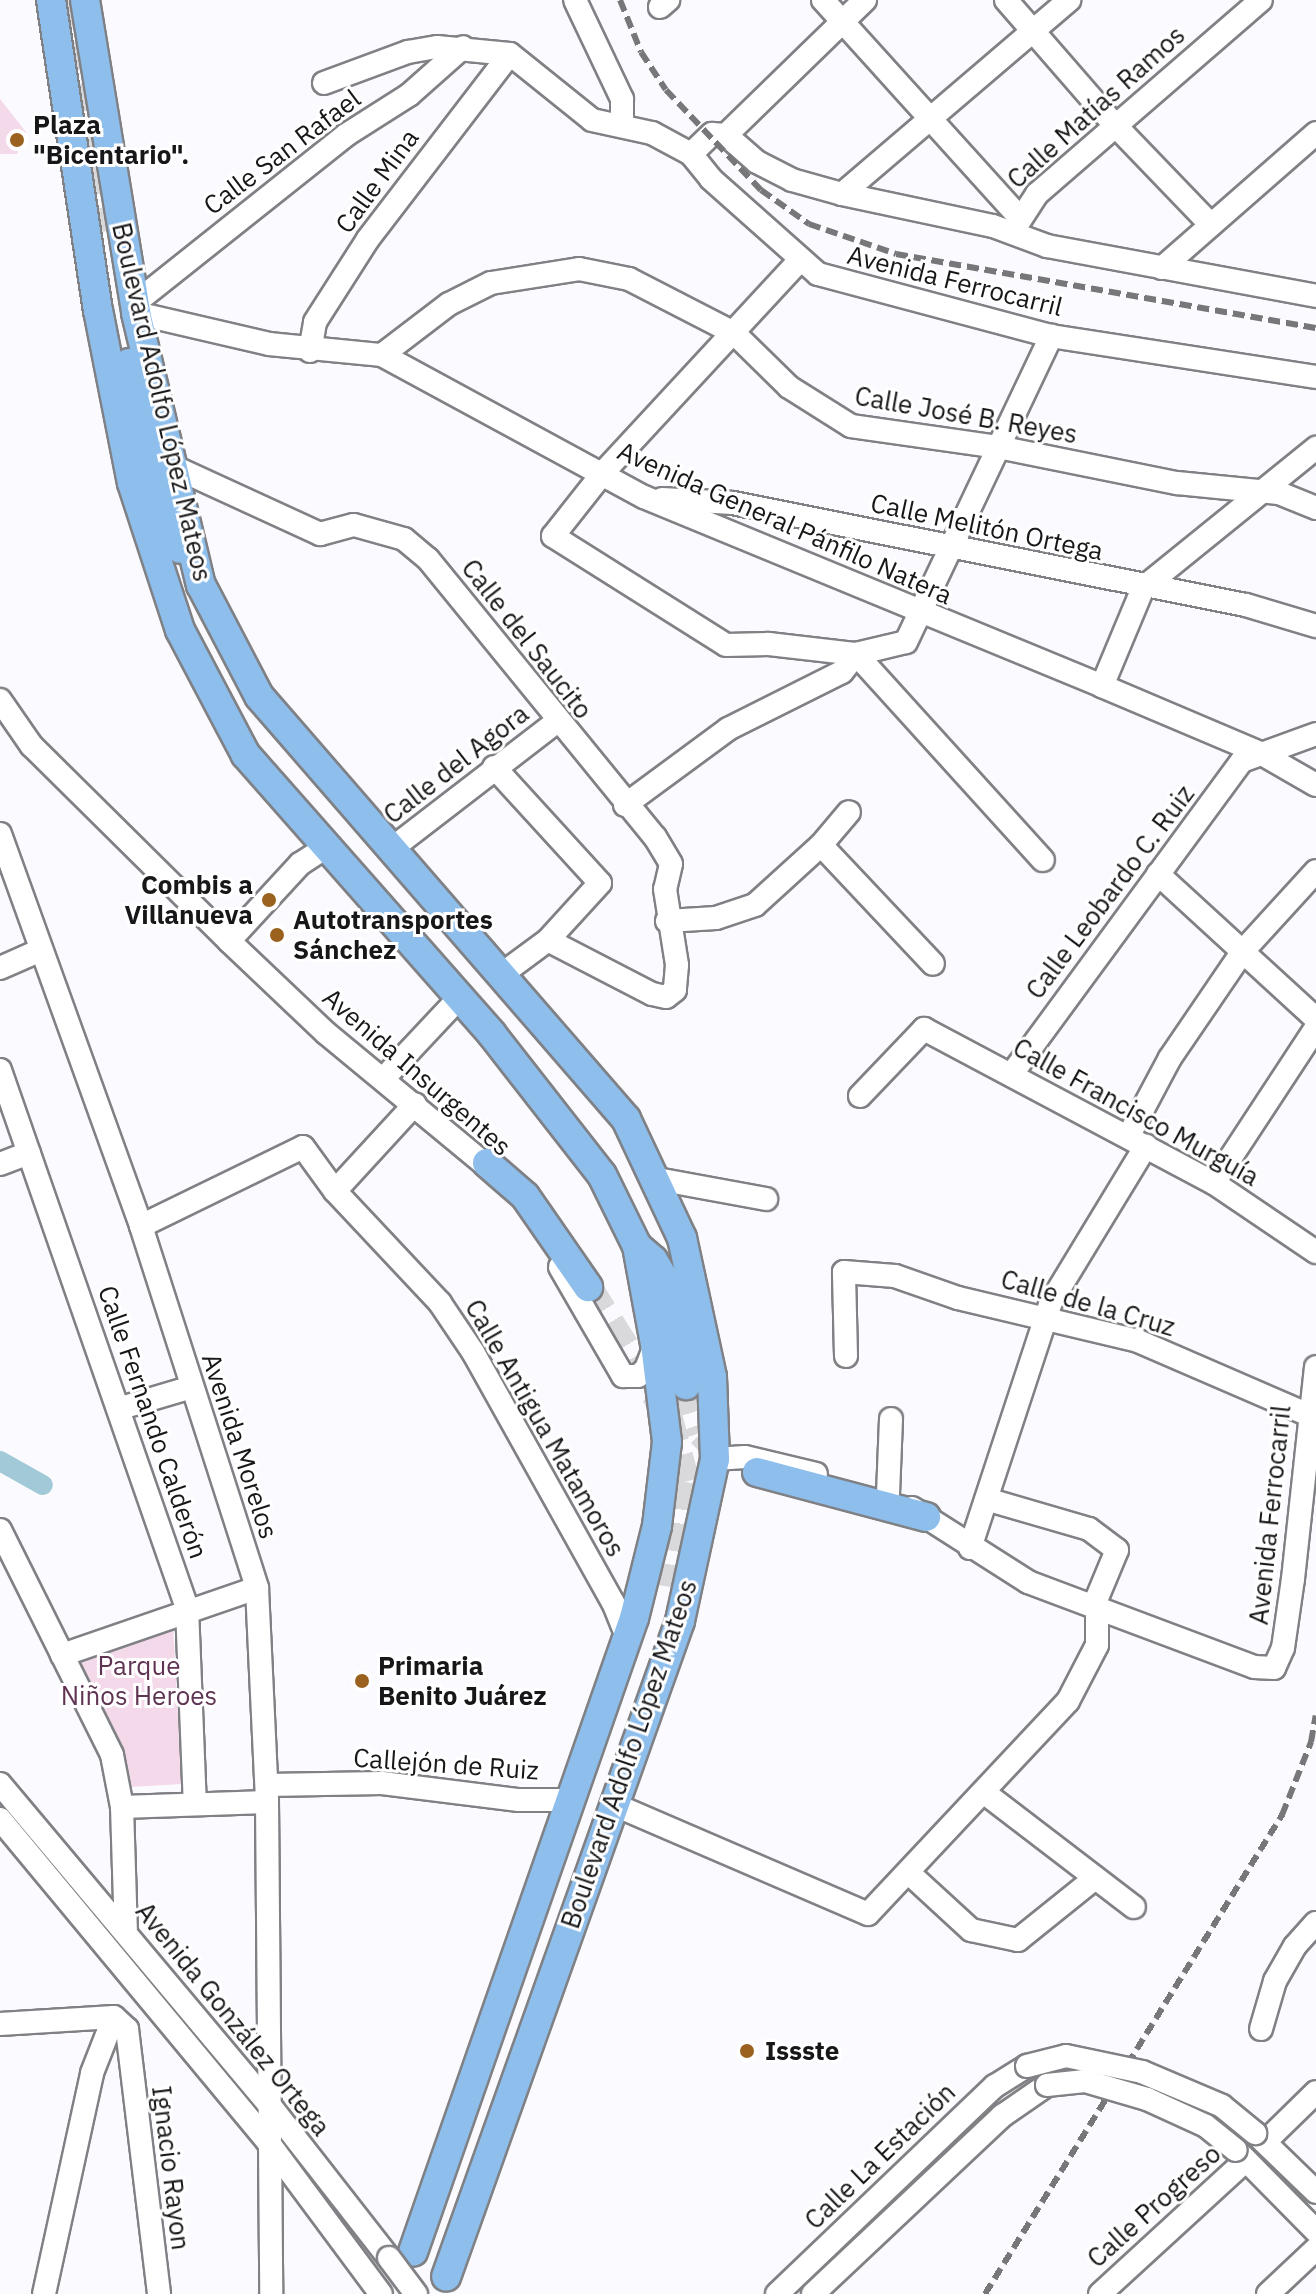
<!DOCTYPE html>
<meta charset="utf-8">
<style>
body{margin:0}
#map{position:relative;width:1316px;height:2294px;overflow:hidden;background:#fbfbff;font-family:"IBM Plex Sans",sans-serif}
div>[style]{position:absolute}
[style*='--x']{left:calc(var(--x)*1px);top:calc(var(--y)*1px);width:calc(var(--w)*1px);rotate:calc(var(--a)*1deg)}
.green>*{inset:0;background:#f3d9ea}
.canal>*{height:20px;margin:-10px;padding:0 10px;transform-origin:10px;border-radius:10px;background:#a1c9d7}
.major-tunnel>*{height:28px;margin-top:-14px;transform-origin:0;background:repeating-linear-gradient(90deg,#d9d9dc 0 28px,transparent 0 42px)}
.roads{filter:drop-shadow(2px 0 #808185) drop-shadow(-2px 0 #808185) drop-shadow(0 2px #808185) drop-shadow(0 -2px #808185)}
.minor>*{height:22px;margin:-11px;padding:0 11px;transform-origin:11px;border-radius:11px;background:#fff}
.major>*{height:28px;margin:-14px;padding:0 14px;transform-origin:14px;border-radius:14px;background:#8ebeec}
.rail>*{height:6px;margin-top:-3px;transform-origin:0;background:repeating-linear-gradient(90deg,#77777a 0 12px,transparent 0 18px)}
.bridges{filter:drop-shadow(2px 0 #808185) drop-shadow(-2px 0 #808185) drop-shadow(0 2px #808185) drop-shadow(0 -2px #808185)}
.minor-bridge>*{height:22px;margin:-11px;padding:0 11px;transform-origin:11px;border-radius:11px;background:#fff}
.dots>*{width:22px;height:22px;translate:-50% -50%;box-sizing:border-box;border:4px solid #fff;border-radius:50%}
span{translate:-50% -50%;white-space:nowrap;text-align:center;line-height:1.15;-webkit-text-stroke:6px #fff;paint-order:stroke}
.street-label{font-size:26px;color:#171719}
.poi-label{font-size:26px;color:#171719;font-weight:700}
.left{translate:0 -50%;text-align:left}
.right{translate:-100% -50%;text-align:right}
.park-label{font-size:26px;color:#5f3453}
</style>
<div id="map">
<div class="green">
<div style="clip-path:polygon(0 99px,26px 132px,17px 154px,0 154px)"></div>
<div style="clip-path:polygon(173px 1624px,182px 1784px,129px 1787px,101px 1697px,77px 1659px)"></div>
</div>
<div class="canal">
<div style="--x:0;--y:1461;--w:49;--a:29.2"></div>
</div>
<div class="major-tunnel">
<div style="--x:71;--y:0;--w:234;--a:81.7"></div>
<div style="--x:588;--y:1287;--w:151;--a:58"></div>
<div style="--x:668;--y:1415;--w:69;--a:75"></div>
<div style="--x:686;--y:1482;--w:106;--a:98.7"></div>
<div style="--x:686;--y:1385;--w:50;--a:72.6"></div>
<div style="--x:701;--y:1433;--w:33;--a:45"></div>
</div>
<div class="roads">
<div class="minor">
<div style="--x:575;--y:0;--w:110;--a:64.6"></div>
<div style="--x:622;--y:99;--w:25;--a:90"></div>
<div style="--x:823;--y:0;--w:291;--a:47.9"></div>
<div style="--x:1006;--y:0;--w:163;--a:49"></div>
<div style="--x:1113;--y:123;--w:141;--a:46.1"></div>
<div style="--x:660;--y:7;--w:11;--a:-41"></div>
<div style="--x:324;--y:83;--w:90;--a:-20.3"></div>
<div style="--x:408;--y:52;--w:29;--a:-10"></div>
<div style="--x:437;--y:47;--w:73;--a:5.5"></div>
<div style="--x:510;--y:54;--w:105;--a:38.8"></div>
<div style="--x:592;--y:120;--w:61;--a:12.2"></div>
<div style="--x:652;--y:133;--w:44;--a:28.3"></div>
<div style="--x:691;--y:154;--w:32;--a:51"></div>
<div style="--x:711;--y:179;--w:143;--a:41.6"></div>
<div style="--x:818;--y:274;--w:241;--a:14.9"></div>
<div style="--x:1051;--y:336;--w:268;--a:8.8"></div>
<div style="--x:726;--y:135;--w:41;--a:41.1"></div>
<div style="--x:757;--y:162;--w:39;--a:27"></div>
<div style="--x:792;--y:180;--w:52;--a:15.6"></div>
<div style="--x:842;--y:194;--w:154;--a:12"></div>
<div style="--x:993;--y:226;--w:58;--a:20.3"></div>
<div style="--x:1047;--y:246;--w:274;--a:10.5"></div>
<div style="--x:691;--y:154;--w:29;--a:-44"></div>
<div style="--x:712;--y:134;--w:14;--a:4"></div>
<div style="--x:726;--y:135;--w:194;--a:-44.2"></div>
<div style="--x:842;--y:194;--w:299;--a:-40.5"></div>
<div style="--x:1013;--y:231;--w:44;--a:-57"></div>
<div style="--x:1037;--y:194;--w:296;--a:-40.9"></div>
<div style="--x:799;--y:261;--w:290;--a:132.8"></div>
<div style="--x:602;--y:474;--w:79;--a:128.3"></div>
<div style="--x:553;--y:536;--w:204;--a:32.2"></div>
<div style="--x:726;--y:645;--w:43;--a:-1.3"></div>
<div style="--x:769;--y:644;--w:88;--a:6.6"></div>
<div style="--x:856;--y:654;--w:278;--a:47.8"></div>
<div style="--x:1162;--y:268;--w:205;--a:-41.2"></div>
<div style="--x:135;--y:303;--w:270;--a:-38.5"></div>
<div style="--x:346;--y:135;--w:75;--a:-32.4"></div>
<div style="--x:409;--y:95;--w:72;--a:-41.6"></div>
<div style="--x:136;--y:313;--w:137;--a:13.1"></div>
<div style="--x:269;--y:344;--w:114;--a:5.6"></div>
<div style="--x:382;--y:355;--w:298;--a:28.5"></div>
<div style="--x:644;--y:497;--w:495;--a:22.4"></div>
<div style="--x:1102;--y:686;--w:174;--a:23"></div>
<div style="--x:1262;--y:754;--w:62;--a:29.9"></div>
<div style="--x:310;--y:351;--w:29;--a:-80"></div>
<div style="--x:315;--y:322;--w:98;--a:-57.4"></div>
<div style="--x:368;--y:239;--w:233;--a:-52.5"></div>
<div style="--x:382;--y:355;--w:84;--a:-37.3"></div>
<div style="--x:449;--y:304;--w:47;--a:-26.6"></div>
<div style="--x:491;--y:283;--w:89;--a:-9"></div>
<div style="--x:579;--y:269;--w:51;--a:11.3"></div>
<div style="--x:629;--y:279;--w:118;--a:27.2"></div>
<div style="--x:734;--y:333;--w:77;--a:44.5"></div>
<div style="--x:789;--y:387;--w:73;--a:32.2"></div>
<div style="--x:851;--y:426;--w:148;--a:8.1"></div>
<div style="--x:998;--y:447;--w:183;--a:11.4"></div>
<div style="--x:1177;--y:483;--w:102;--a:5.6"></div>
<div style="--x:1279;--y:493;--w:40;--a:22"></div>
<div style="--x:172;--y:466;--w:163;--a:24.7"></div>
<div style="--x:320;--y:534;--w:35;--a:-15"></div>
<div style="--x:354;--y:525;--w:52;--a:15.6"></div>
<div style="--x:404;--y:539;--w:31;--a:40"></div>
<div style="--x:428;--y:559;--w:359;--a:50.8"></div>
<div style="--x:655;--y:837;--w:31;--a:59"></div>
<div style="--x:671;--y:864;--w:26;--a:103"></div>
<div style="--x:665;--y:889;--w:77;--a:81"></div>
<div style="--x:677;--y:965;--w:25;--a:95"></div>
<div style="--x:675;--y:990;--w:11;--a:142"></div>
<div style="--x:666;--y:997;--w:14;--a:-168"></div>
<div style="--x:652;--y:994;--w:117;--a:-152.6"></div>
<div style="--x:548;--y:940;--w:57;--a:143.5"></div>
<div style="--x:662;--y:499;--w:71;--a:3.2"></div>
<div style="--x:733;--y:503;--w:523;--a:11.25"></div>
<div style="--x:1246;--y:605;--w:73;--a:16.7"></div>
<div style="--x:1102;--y:686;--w:106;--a:-67.3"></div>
<div style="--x:1143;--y:588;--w:223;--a:-39"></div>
<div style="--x:0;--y:700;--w:55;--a:55.4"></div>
<div style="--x:31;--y:745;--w:279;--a:44.7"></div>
<div style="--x:229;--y:941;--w:134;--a:43.5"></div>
<div style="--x:326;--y:1033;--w:219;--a:39.6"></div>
<div style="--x:494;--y:767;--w:157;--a:47.6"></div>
<div style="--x:600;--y:883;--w:77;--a:132.4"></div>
<div style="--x:625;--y:805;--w:128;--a:-36.4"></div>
<div style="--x:728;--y:729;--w:127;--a:-26.6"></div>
<div style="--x:842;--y:672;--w:23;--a:-52"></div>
<div style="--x:856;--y:654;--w:51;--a:-13.5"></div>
<div style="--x:906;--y:642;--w:339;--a:-64.6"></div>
<div style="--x:0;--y:834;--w:417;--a:70.2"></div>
<div style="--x:141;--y:1226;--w:380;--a:72.2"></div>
<div style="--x:257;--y:1588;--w:214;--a:87.3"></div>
<div style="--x:267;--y:1802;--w:492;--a:89.5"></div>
<div style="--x:821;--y:845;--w:163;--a:46.7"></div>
<div style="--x:390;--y:850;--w:210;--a:-37.6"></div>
<div style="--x:1158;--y:874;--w:214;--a:42.5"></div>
<div style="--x:667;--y:921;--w:49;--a:-3.5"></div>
<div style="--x:716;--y:918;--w:41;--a:-18.4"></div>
<div style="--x:755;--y:905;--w:89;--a:-42.3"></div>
<div style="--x:821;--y:845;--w:43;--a:-49.7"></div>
<div style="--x:229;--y:941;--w:105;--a:-47.3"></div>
<div style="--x:300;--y:864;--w:31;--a:-33"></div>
<div style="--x:0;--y:968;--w:45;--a:-23.7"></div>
<div style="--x:0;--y:1070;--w:570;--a:70.83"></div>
<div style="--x:187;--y:1608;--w:195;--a:87.7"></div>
<div style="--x:1011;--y:1075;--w:390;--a:-53.7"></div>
<div style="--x:1242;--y:761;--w:79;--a:-20"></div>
<div style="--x:384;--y:1078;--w:110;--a:-46.8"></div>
<div style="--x:860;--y:1096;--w:93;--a:-46.3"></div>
<div style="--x:924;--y:1029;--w:328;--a:28"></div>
<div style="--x:1214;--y:1183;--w:123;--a:34.1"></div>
<div style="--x:1128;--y:1137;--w:89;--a:-62"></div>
<div style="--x:1170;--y:1058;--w:130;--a:-55.7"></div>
<div style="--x:1243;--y:951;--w:108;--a:-47.6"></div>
<div style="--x:0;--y:1164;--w:31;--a:-21"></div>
<div style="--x:657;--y:1179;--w:111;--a:10.4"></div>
<div style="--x:1214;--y:1183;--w:186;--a:-56.7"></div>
<div style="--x:335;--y:1191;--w:118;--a:-47.4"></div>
<div style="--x:141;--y:1226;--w:180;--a:-26"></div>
<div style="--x:303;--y:1147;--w:54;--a:54"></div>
<div style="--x:335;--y:1191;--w:154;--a:46.8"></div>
<div style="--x:440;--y:1303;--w:59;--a:56"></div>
<div style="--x:473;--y:1352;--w:287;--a:60.8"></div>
<div style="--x:613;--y:1602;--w:40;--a:68"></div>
<div style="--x:560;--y:1267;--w:126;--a:60"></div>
<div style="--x:623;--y:1376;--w:15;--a:0"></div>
<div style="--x:638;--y:1376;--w:11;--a:-41"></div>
<div style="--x:646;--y:1369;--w:26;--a:-69"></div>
<div style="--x:846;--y:1356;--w:84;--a:-91.4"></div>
<div style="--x:844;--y:1272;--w:51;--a:4.5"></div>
<div style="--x:895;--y:1276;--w:67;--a:19.2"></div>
<div style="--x:958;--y:1298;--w:185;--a:13.4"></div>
<div style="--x:1138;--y:1341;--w:186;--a:23.4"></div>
<div style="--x:121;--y:1408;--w:74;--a:-16.5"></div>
<div style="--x:715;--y:1459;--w:30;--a:-4"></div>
<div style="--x:745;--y:1457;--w:73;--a:13.5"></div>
<div style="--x:888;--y:1494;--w:75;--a:-87.7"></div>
<div style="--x:912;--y:1508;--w:138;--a:32.5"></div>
<div style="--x:1028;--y:1582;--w:241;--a:20.6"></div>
<div style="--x:1254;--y:1667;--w:20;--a:3"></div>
<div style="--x:1274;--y:1668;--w:22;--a:-66"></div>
<div style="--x:1283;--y:1648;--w:70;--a:-81.8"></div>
<div style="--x:1293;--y:1579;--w:213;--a:-83.8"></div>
<div style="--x:0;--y:1530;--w:251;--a:63.5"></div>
<div style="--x:112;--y:1755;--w:53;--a:79.1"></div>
<div style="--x:122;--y:1807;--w:124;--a:88.2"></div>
<div style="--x:970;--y:1548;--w:259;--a:-71.8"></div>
<div style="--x:1051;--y:1302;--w:183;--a:-58.7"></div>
<div style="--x:62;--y:1655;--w:206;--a:-19"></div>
<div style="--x:0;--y:1784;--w:417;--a:50"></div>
<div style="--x:268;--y:2103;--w:197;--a:52"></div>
<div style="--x:267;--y:1785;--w:115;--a:-1"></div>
<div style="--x:382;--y:1783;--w:138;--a:7.1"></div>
<div style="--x:519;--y:1800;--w:53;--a:0"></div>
<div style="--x:986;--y:1794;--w:186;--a:37.4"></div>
<div style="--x:615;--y:1805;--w:275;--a:23.3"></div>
<div style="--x:868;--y:1914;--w:292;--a:-46.8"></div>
<div style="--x:1068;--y:1701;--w:63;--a:-62.6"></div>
<div style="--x:1097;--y:1645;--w:47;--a:-90"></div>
<div style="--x:1097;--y:1598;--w:52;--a:-67.4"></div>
<div style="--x:1117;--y:1550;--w:35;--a:-143"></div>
<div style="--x:1089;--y:1529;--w:107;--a:-163.8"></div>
<div style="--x:122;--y:1807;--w:145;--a:-2"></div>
<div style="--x:0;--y:1819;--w:420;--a:50.3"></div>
<div style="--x:268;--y:2142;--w:189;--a:53.4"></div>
<div style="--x:910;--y:1874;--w:83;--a:42.6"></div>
<div style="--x:971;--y:1930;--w:48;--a:12"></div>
<div style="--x:1018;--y:1940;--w:99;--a:-38.8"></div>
<div style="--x:114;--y:2017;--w:18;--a:43"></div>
<div style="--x:127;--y:2029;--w:267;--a:83.1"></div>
<div style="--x:0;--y:2024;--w:114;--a:-3.5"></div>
<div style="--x:1261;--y:2029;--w:50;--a:-73.7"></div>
<div style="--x:1275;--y:1981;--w:40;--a:-60.3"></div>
<div style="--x:1295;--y:1946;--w:31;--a:-48"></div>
<div style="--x:1255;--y:2133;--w:85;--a:44"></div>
<div style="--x:1265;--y:2142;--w:71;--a:-44.4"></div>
<div style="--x:1237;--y:2151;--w:112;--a:45.4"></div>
<div style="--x:44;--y:2294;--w:226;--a:-77.7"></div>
<div style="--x:92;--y:2073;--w:60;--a:-68.6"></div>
<div style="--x:777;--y:2294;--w:301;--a:-43.7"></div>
<div style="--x:995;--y:2086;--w:38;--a:-32"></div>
<div style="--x:813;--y:2294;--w:260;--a:-43.3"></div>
<div style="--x:1002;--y:2116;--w:55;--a:-34.6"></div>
<div style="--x:1100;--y:2294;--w:198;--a:-42.5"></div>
<div style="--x:1268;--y:2294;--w:66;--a:-43.2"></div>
</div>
<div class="major">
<div style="--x:51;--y:0;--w:314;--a:81.4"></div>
<div style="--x:98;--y:310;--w:176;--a:78.9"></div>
<div style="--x:132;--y:483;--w:155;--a:71.9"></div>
<div style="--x:180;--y:630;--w:141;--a:62.2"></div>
<div style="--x:246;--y:755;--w:371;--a:48.6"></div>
<div style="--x:491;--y:1033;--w:180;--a:52"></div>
<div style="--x:602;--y:1175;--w:79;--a:63.8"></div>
<div style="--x:637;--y:1246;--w:100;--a:79.6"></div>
<div style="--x:655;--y:1344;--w:99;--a:83"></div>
<div style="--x:667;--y:1442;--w:85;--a:96.8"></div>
<div style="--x:657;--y:1526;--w:95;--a:104"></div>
<div style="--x:634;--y:1618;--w:671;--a:109.22"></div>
<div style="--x:85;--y:0;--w:317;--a:80.7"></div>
<div style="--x:136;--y:313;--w:280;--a:76.6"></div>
<div style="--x:201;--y:585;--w:125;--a:62.4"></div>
<div style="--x:259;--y:696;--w:560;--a:49.05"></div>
<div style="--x:626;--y:1119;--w:132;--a:64.8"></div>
<div style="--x:682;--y:1238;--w:142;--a:77.8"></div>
<div style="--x:712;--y:1377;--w:82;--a:87.9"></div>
<div style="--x:715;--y:1459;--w:166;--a:102.2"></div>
<div style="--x:680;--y:1621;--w:696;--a:109.63"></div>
<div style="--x:129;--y:363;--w:106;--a:78.6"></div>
<div style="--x:150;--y:467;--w:87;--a:69.9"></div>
<div style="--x:487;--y:1163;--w:50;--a:41"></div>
<div style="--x:525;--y:1196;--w:111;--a:55.3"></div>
<div style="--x:638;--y:1247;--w:20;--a:41"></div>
<div style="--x:653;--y:1260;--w:27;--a:59"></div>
<div style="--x:667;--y:1283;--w:104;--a:79.4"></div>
<div style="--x:757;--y:1472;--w:175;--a:14.9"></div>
</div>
</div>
<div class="rail">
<div style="--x:620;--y:0;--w:56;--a:68"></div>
<div style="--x:641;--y:52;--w:45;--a:56.7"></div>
<div style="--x:666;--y:90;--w:138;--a:46.5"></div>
<div style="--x:761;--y:190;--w:59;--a:35.3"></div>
<div style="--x:809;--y:224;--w:92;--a:19"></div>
<div style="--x:896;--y:254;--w:426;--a:10"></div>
<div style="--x:985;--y:2294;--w:564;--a:-58.2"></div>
<div style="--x:1282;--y:1815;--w:79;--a:-68.3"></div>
<div style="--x:1311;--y:1742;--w:27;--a:-80"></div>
</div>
<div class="bridges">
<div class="minor-bridge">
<div style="--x:1027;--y:2066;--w:40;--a:-14.4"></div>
<div style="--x:1066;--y:2056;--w:78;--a:11.9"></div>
<div style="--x:1142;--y:2072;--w:87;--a:23"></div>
<div style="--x:1222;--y:2106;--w:43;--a:39.3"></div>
<div style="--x:1047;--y:2085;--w:38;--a:-6"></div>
<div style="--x:1085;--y:2081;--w:65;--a:16.2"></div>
<div style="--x:1147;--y:2099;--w:65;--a:24.6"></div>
<div style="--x:1206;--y:2126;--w:38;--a:39"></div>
<div style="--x:389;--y:2258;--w:45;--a:53.1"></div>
</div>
</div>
<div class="dots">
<div style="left:17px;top:140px;background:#9b621f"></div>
<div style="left:269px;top:900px;background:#9b621f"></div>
<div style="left:277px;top:935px;background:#9b621f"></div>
<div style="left:362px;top:1681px;background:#9b621f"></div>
<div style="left:747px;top:2051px;background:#9b621f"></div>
</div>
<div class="street-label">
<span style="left:1096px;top:107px;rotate:-42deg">Calle Matías Ramos</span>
<span style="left:282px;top:152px;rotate:-37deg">Calle San Rafael</span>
<span style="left:377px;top:181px;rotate:-54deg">Calle Mina</span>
<span style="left:955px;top:281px;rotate:14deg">Avenida Ferrocarril</span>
<span style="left:162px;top:402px;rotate:77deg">Boulevard Adolfo López Mateos</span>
<span style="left:966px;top:415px;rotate:10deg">Calle José B. Reyes</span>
<span style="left:785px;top:523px;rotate:24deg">Avenida General Pánfilo Natera</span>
<span style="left:987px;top:527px;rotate:12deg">Calle Melitón Ortega</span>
<span style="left:527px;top:639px;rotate:52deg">Calle del Saucito</span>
<span style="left:456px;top:764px;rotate:-38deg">Calle del Agora</span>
<span style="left:1110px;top:892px;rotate:-53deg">Calle Leobardo C. Ruiz</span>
<span style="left:417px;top:1072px;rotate:41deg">Avenida Insurgentes</span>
<span style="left:1136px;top:1112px;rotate:29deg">Calle Francisco Murguía</span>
<span style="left:1088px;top:1303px;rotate:16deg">Calle de la Cruz</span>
<span style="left:153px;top:1422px;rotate:71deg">Calle Fernando Calderón</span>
<span style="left:545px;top:1428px;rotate:60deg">Calle Antigua Matamoros</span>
<span style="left:240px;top:1446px;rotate:72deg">Avenida Morelos</span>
<span style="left:1270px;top:1515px;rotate:-84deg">Avenida Ferrocarril</span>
<span style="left:629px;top:1754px;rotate:-71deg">Boulevard Adolfo López Mateos</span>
<span style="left:446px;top:1764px;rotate:4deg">Callejón de Ruiz</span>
<span style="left:233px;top:2019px;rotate:51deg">Avenida González Ortega</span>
<span style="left:880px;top:2156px;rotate:-44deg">Calle La Estación</span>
<span style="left:171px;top:2168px;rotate:83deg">Ignacio Rayon</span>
<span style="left:1154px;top:2206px;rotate:-42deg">Calle Progreso</span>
</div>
<div class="poi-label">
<span class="left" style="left:33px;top:140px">Plaza<br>"Bicentario".</span>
<span class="right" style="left:253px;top:900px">Combis a<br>Villanueva</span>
<span class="left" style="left:293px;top:935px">Autotransportes<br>Sánchez</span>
<span class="left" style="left:378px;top:1681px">Primaria<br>Benito Juárez</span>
<span class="left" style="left:765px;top:2051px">Issste</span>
</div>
<div class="park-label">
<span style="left:139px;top:1681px">Parque<br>Niños Heroes</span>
</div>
</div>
